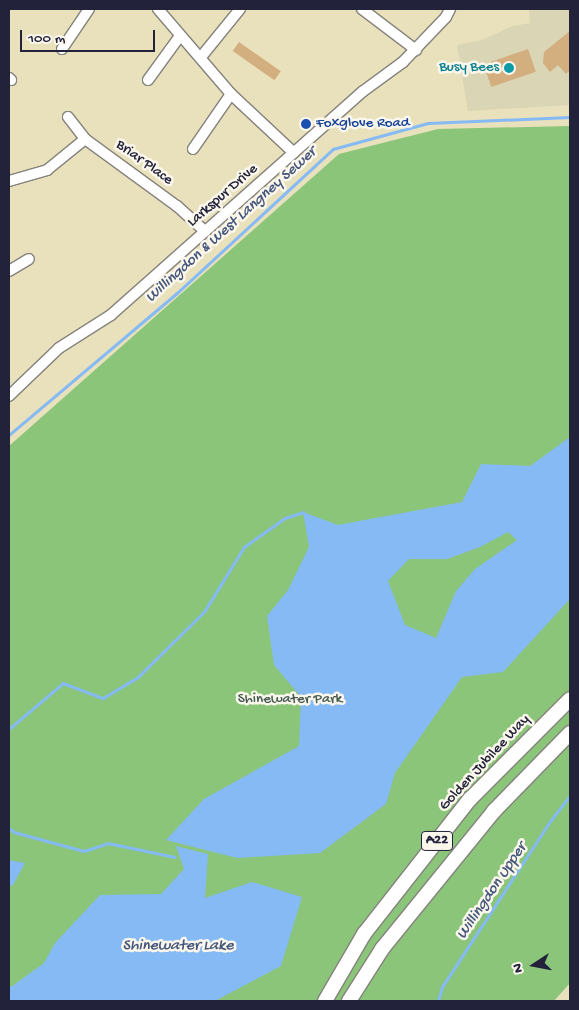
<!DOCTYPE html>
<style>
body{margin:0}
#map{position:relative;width:579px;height:1010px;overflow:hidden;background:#e8e1bc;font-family:"Gochi Hand",sans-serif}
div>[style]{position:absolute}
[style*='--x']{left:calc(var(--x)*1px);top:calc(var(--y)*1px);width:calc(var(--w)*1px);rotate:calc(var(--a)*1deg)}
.built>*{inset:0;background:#dad5b5}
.green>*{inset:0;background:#8ac57a}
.water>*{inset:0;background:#86baf4}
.stream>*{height:2.5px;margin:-1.25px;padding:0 1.25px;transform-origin:1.25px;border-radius:1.25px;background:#86baf4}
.building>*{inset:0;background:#d3ae7e;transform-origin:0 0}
.roads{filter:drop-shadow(1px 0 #85827c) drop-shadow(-1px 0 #85827c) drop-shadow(0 1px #85827c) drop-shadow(0 -1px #85827c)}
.minor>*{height:10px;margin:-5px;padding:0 5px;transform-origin:5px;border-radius:5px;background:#fff}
.highway>*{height:14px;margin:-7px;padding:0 7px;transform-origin:7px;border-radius:7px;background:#fff}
.dots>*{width:14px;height:14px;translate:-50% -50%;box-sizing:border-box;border:2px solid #fbf7ec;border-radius:50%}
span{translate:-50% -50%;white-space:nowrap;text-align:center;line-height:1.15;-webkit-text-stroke:5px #fbf7ec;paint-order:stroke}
.shield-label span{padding:1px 4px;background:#fbf7ec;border:1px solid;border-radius:4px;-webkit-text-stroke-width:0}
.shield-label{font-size:14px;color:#22223b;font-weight:700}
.culture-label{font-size:15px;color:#0d838f}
.right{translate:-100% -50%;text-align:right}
.transit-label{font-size:15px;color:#164399}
.left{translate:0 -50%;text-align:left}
.street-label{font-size:15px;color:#22223b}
.park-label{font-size:15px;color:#465b51}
.water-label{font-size:16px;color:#45577c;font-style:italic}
.frame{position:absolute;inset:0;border:10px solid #22223b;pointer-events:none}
.north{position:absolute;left:509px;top:940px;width:50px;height:50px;-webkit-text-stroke:4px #fbf7ec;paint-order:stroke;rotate:259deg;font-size:14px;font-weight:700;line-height:20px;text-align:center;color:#22223b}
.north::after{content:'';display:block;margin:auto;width:18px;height:22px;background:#22223b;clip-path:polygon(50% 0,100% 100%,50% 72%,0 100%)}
.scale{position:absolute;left:20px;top:30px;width:135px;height:22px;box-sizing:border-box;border:2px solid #22223b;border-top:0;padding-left:6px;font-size:15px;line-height:18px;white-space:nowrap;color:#22223b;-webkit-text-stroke:4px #fbf7ec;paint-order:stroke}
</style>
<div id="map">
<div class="built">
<div style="clip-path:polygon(529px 9px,570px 9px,570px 105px,468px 111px,457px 45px,482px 40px,513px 26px,530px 23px)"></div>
</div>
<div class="green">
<div style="clip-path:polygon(570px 126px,570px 983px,554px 1001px,9px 1001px,9px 446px,339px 154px,438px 129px)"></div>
</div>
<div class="water">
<div style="clip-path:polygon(evenodd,570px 437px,570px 599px,503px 672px,462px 677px,395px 773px,386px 804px,320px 853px,237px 858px,166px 840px,204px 799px,299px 746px,301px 697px,274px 665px,267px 616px,288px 590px,309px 547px,303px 512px,338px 525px,462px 502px,481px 464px,530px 466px,570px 437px,508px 532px,517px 540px,475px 569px,456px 591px,436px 638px,405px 625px,388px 581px,409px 559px,447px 559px,480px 547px,508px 532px)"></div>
<div style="clip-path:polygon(176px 846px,208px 854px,205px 898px,252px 882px,302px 897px,281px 966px,215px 1001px,9px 1001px,9px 986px,11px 987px,44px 963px,55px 943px,100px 895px,161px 894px,184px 869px)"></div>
<div style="clip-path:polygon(9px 860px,25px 863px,13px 885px,9px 886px)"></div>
</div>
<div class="stream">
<div style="--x:9;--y:435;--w:219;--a:-40.2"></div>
<div style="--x:176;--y:294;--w:214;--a:-42.7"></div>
<div style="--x:333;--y:149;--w:98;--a:-15.3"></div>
<div style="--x:428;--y:123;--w:142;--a:-2.4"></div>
<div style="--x:9;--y:729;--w:71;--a:-40.4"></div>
<div style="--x:63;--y:683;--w:43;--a:20.6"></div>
<div style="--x:103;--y:698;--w:41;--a:-31"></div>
<div style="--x:138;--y:677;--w:93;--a:-44.6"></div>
<div style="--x:204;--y:612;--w:76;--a:-58.4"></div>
<div style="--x:244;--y:547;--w:50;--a:-35.3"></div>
<div style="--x:285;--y:518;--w:19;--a:-18"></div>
<div style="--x:9;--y:828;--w:6;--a:39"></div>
<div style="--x:14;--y:832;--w:73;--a:15.2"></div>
<div style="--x:84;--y:851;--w:25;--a:-18"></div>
<div style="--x:108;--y:843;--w:68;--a:11.8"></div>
<div style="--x:438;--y:1001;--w:15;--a:-74"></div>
<div style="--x:442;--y:987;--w:199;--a:-56.9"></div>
<div style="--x:551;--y:820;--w:31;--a:-52"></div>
</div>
<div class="building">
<div style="clip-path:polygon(570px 31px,570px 70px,566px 74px,558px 65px,550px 72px,543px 63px,544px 52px)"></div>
<div style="left:239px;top:42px;width:51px;height:11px;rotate:35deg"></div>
<div style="left:528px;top:49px;width:24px;height:47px;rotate:71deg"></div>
</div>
<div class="roads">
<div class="minor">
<div style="--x:158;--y:9;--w:112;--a:49.3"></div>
<div style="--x:231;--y:94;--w:86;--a:43.1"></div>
<div style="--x:362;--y:9;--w:68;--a:37.2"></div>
<div style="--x:62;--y:49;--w:48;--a:-56"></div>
<div style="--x:201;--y:57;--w:62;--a:-50.9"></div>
<div style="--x:9;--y:78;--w:3;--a:45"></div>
<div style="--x:148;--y:80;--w:54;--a:-54"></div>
<div style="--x:68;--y:117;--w:28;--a:52"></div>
<div style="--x:85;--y:139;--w:114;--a:36.1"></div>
<div style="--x:177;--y:206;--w:38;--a:42"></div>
<div style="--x:193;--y:149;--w:67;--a:-55.4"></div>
<div style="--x:9;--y:181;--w:40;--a:-16"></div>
<div style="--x:47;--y:170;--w:49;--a:-39.2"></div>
<div style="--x:9;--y:271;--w:23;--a:-31"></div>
<div style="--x:9;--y:396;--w:69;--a:-43.8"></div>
<div style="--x:59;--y:348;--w:62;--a:-32.4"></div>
<div style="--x:111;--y:315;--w:336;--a:-41.6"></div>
<div style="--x:362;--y:92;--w:51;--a:-36.2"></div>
<div style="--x:403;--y:62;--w:62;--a:-46.3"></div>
<div style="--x:446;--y:17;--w:9;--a:-63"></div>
</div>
<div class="highway">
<div style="--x:325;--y:1001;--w:78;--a:-59.8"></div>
<div style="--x:364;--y:934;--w:172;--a:-51.9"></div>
<div style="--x:470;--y:799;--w:141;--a:-45"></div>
<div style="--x:349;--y:1001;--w:62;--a:-57.6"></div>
<div style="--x:382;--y:949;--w:178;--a:-50.9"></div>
<div style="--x:494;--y:811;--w:109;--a:-45.7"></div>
</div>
</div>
<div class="dots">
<div style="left:509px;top:68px;background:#0f9aa8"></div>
<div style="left:306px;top:124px;background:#1a4fb4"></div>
</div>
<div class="shield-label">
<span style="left:437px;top:841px">A22</span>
</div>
<div class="culture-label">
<span class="right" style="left:499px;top:68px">Busy Bees</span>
</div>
<div class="transit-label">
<span class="left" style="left:316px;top:124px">Foxglove Road</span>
</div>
<div class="street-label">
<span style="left:144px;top:163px;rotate:36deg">Briar Place</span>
<span style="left:223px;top:196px;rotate:-41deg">Larkspur Drive</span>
<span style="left:485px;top:763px;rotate:-47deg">Golden Jubilee Way</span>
</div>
<div class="park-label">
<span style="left:290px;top:700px">Shinewater Park</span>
</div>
<div class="water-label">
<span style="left:232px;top:226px;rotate:-42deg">Willingdon &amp; West Langney Sewer</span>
<span style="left:493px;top:892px;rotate:-56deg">Willingdon Upper</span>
<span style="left:178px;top:947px">Shinewater Lake</span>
</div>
<div class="frame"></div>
<div class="north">N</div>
<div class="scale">100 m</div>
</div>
